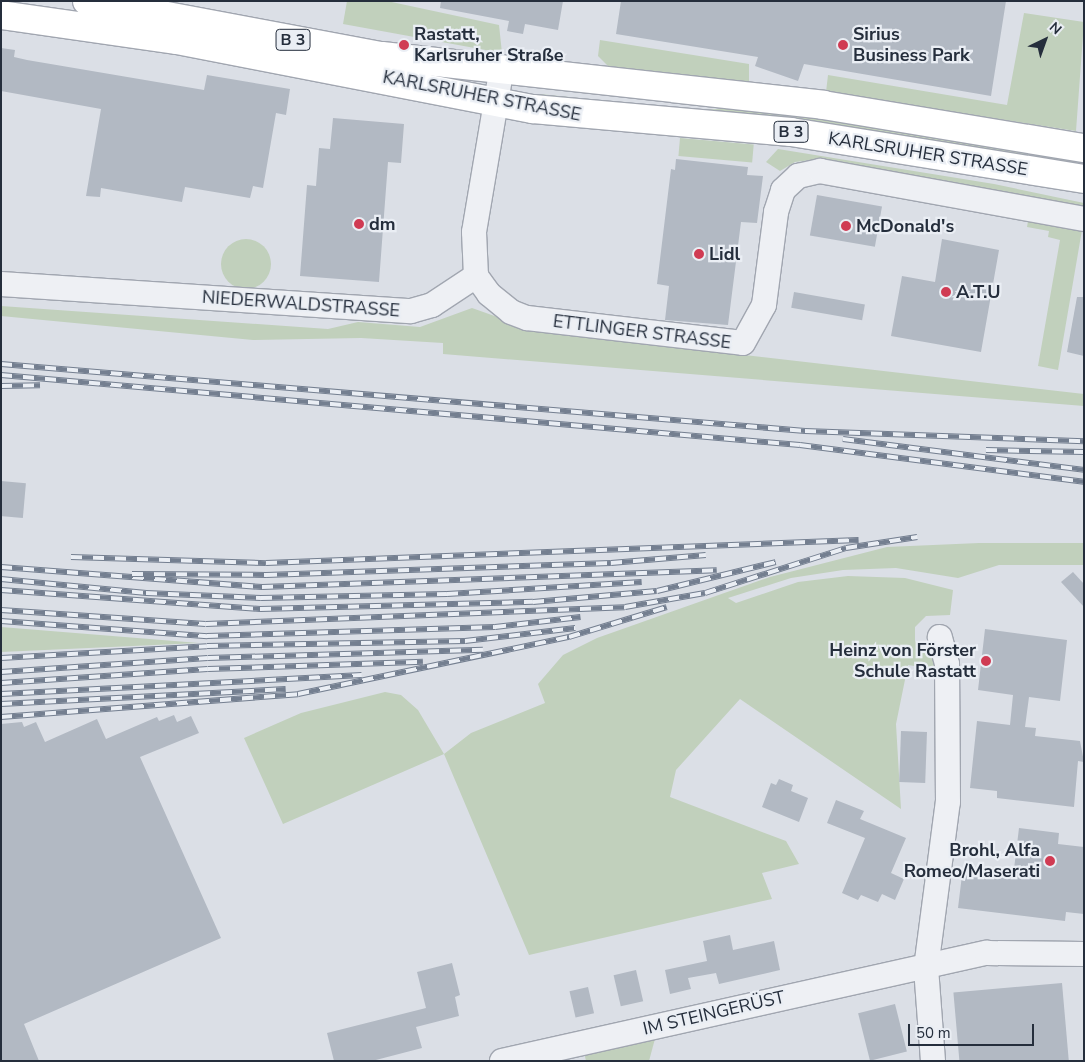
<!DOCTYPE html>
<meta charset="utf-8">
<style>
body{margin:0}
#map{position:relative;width:1085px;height:1062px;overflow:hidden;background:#dbdfe6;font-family:"Nunito Sans",sans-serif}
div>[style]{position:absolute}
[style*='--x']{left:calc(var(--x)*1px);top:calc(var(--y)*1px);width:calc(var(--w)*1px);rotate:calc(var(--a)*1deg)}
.green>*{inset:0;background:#c1d0bc;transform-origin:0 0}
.round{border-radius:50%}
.building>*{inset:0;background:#b2b9c3;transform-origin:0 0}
.roads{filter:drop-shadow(1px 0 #a1a6b0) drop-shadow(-1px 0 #a1a6b0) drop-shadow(0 1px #a1a6b0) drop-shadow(0 -1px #a1a6b0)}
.minor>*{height:24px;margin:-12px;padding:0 12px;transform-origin:12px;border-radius:12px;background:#eef0f4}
.major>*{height:28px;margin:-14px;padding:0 14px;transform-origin:14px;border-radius:14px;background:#fff}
.rail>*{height:5.5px;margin-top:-2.75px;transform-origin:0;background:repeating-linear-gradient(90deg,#eaeef4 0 11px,#747f90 0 22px);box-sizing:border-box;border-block:1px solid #747f90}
.dots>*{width:14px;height:14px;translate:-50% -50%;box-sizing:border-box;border:2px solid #eaeef4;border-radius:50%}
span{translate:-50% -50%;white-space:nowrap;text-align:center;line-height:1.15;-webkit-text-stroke:4.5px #eaeef4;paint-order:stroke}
.shield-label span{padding:1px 4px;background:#eaeef4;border:1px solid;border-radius:4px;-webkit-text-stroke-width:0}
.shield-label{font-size:16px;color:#252e3c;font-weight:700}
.poi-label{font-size:18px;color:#252e3c;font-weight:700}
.left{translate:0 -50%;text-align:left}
.right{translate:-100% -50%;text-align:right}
.street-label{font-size:18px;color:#252e3c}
.frame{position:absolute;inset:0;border:2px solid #252e3c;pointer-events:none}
.north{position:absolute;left:1020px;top:15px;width:50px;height:50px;-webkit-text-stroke:4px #eaeef4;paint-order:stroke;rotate:42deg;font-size:14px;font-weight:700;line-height:20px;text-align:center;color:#252e3c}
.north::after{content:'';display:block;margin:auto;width:18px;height:22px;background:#252e3c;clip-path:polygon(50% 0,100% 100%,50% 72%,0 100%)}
.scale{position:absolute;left:908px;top:1024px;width:126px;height:22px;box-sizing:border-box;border:2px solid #252e3c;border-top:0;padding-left:6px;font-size:15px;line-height:18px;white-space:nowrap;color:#252e3c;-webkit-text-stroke:4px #eaeef4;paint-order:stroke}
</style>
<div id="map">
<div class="green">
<div style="clip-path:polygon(347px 1px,387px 1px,499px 25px,502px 53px,343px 24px)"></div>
<div style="clip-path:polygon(1024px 13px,1084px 22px,1076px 131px,826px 92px,828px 75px,1007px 105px)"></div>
<div style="clip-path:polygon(600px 40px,749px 64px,749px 82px,608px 66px,598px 56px)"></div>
<div style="clip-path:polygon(540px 94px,694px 110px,744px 108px,831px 116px,1084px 157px,1084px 164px,826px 124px,540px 99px)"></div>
<div style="left:680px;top:138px;width:74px;height:18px;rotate:5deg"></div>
<div style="clip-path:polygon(778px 149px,994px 184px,1084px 203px,1084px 211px,811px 160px,795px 162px,780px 171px,766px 162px)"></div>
<div style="clip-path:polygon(1028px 221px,1082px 230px,1058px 370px,1038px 366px,1060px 240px,1048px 237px,1049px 231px,1027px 227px)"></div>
<div class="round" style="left:221px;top:239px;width:50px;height:50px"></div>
<div style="clip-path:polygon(1px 306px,328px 329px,358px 322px,420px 327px,472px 308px,537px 331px,1084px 394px,1084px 406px,443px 354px,443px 343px,361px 338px,253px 340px,1px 316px)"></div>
<div style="clip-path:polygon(979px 543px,1084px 543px,1084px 565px,999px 565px,958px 578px,896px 568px,843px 570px,791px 578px,728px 598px,736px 603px,798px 582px,848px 576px,905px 578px,953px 590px,950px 615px,926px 616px,915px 627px,915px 641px,936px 661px,933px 669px,908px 665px,896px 724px,901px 809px,740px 699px,676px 770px,670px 797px,786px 841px,799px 864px,762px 873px,772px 899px,529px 955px,444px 754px,283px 824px,244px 738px,301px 713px,385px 692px,401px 695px,418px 710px,444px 754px,471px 733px,545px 703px,538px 684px,563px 655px,597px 638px,770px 577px,887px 547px)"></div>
<div style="clip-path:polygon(1px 627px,199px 643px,1px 652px)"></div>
<div style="clip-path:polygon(656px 1035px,649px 1061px,586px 1061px,584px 1052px)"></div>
</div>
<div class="building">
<div style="clip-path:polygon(441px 1px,563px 1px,558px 30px,525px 24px,523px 34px,507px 31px,509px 21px,440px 8px)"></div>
<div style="clip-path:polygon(621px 1px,1006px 1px,991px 96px,804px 64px,798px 81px,755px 66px,758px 57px,616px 34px)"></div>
<div style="clip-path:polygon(1px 48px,15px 50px,14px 57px,27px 60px,204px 90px,207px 75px,290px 89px,286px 115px,276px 113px,263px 188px,253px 186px,250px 198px,185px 187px,182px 202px,101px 188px,100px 197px,86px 196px,101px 109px,1px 91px)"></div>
<div style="clip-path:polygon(333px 118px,404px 124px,401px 163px,388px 162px,379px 282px,300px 276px,307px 185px,316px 186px,319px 148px,330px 149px)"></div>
<div style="clip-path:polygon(676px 159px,748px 167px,747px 175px,763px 176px,757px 223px,741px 222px,728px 325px,665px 320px,669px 286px,657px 284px,671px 169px,675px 170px)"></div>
<div style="left:817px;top:195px;width:66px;height:41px;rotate:10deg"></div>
<div style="clip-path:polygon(942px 239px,999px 250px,981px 352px,891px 336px,902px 276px,935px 282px)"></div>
<div style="left:794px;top:292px;width:72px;height:16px;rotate:10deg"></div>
<div style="clip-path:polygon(1077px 297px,1084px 297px,1084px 356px,1067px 352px)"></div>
<div style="left:1px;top:481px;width:25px;height:35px;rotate:5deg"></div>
<div style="clip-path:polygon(1073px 572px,1084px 584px,1084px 607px,1061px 582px)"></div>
<div style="clip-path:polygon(985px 629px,1067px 640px,1060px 701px,1029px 697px,1025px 727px,1036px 728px,1035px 736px,1080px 741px,1084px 762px,1078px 761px,1074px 807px,997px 798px,997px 791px,970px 788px,977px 721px,1010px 725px,1013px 695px,978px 690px)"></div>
<div style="clip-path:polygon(174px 715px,177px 722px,191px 716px,199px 733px,140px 757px,221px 938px,24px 1024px,39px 1061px,1px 1061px,1px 724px,22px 722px,24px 727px,36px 722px,45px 742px,97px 719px,106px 739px,157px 717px,159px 721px)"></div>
<div style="left:901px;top:731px;width:26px;height:51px;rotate:2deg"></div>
<div style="clip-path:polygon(779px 779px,793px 785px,791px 791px,808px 798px,799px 822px,762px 807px,771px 783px,776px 785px)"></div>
<div style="clip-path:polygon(836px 800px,864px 811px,860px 819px,906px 838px,891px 873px,904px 879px,895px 900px,882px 894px,878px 902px,861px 895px,858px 900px,842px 893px,865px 838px,827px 823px)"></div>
<div style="clip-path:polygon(1019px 828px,1059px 833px,1058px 844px,1084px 847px,1084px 914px,1066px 912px,1065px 921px,958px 908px,962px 875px,1013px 877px)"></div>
<div style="clip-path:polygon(730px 935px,733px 950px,774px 941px,780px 970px,719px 984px,716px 973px,688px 978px,691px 989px,670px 994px,665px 970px,707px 961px,703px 941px)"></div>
<div style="clip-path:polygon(452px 963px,460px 995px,455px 997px,459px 1016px,416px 1027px,422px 1048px,372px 1061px,334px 1061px,327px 1033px,426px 1008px,417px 972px)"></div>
<div style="left:636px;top:970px;width:32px;height:23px;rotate:77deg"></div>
<div style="left:1062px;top:983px;width:78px;height:109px;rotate:85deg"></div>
<div style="left:588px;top:987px;width:27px;height:19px;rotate:77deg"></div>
<div style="left:895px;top:1004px;width:49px;height:38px;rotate:76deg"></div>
</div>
<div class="roads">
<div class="minor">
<div style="--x:476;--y:276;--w:22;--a:54"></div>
<div style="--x:489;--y:294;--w:28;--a:39"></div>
<div style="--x:511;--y:312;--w:17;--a:21"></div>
<div style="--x:527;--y:318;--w:217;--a:6.6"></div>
<div style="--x:743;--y:343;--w:43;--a:-61.1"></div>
<div style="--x:764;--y:305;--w:94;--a:-82.6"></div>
<div style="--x:776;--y:212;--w:23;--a:-72"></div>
<div style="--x:783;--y:190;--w:21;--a:-43"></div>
<div style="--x:798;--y:176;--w:23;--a:-13"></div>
<div style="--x:820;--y:171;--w:268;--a:10.3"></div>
<div style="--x:1;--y:284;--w:411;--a:3.8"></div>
<div style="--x:411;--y:311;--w:22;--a:-16"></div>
<div style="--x:432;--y:305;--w:53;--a:-33.4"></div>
<div style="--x:476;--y:276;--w:44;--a:-92.6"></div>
<div style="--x:474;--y:232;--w:162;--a:-80.4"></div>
<div style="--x:502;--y:1061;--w:497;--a:-12.6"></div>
<div style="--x:987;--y:953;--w:97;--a:0.6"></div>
<div style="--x:933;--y:1061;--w:93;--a:-94.3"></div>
<div style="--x:926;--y:968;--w:167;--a:-82.5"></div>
<div style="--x:948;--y:802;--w:138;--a:-90.4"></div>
<div style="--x:947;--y:664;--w:28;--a:-105"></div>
</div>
<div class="major">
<div style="--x:87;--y:1;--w:300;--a:10.6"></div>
<div style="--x:382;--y:56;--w:444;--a:6.3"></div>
<div style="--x:823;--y:105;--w:265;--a:9.4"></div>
<div style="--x:1;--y:15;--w:178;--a:8.1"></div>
<div style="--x:177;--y:40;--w:363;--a:11"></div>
<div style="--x:533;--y:109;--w:259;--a:5.1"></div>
<div style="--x:791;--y:132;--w:297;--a:9.1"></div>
</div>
</div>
<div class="rail">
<div style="--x:1;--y:364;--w:807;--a:4.76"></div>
<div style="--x:805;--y:431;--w:279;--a:2.1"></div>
<div style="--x:1;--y:375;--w:802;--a:5.01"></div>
<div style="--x:800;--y:445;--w:286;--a:7.4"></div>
<div style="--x:1;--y:386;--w:39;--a:-1"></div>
<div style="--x:843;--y:439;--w:243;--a:7.3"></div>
<div style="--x:986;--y:450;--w:98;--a:1.2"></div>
<div style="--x:71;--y:557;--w:195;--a:1.8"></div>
<div style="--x:266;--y:563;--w:593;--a:-2.22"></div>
<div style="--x:1;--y:567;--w:262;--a:4.4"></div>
<div style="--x:262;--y:587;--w:455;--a:-2.1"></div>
<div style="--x:132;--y:574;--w:134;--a:0.4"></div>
<div style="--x:266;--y:575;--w:345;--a:-2"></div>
<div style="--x:611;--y:563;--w:95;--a:-4.8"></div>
<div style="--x:1;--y:579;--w:146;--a:5.5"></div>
<div style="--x:146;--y:593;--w:115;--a:2.5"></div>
<div style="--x:261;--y:598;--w:186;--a:-1.2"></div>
<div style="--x:447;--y:594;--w:195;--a:-3.5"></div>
<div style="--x:1;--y:590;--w:260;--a:4.2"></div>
<div style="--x:260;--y:609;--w:273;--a:-1.5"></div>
<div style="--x:533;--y:602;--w:124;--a:-5.1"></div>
<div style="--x:657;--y:591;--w:122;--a:-13.7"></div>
<div style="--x:1;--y:610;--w:205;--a:3.9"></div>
<div style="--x:206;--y:624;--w:419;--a:-2.3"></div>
<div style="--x:625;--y:607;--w:81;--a:-9.9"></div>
<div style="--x:705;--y:593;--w:148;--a:-17.7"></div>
<div style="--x:846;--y:548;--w:72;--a:-8.8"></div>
<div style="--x:1;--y:621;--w:207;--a:4.2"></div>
<div style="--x:207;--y:636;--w:288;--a:-1.8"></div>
<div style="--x:495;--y:627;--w:86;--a:-6.7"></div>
<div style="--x:1;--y:658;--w:206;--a:-3.3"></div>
<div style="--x:207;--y:646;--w:258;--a:-1.1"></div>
<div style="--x:465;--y:641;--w:111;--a:-6.7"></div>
<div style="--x:1;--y:672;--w:207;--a:-3.9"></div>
<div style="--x:208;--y:658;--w:275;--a:-1.7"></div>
<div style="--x:1;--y:683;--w:207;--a:-3.9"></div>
<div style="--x:208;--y:669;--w:215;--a:-1.9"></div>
<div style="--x:1;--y:694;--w:361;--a:-3"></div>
<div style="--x:1;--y:704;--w:285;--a:-3"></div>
<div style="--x:1;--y:717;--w:298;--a:-4.4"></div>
<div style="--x:298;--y:694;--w:277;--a:-11.9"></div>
<div style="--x:569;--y:637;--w:102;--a:-17"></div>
</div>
<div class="dots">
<div style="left:404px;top:45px;background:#d03b53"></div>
<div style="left:843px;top:45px;background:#d03b53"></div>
<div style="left:359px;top:224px;background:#d03b53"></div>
<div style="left:846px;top:226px;background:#d03b53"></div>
<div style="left:699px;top:254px;background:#d03b53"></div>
<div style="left:946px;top:292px;background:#d03b53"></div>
<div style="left:986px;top:661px;background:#d03b53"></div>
<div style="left:1050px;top:861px;background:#d03b53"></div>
</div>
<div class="shield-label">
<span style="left:293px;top:40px">B 3</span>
<span style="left:791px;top:132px">B 3</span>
</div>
<div class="poi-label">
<span class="left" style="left:414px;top:45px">Rastatt,<br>Karlsruher Straße</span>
<span class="left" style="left:853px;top:45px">Sirius<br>Business Park</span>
<span class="left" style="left:369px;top:224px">dm</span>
<span class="left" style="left:856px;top:226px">McDonald's</span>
<span class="left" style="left:709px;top:254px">Lidl</span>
<span class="left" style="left:956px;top:292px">A.T.U</span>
<span class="right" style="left:976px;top:661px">Heinz von Förster<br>Schule Rastatt</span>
<span class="right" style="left:1040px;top:861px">Brohl, Alfa<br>Romeo/Maserati</span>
</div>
<div class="street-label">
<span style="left:482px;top:96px;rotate:11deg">KARLSRUHER STRASSE</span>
<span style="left:928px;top:154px;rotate:9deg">KARLSRUHER STRASSE</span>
<span style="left:301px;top:304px;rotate:4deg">NIEDERWALDSTRASSE</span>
<span style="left:642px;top:332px;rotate:7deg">ETTLINGER STRASSE</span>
<span style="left:714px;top:1013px;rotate:-13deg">IM STEINGERÜST</span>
</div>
<div class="frame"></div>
<div class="north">N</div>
<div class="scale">50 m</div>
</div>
